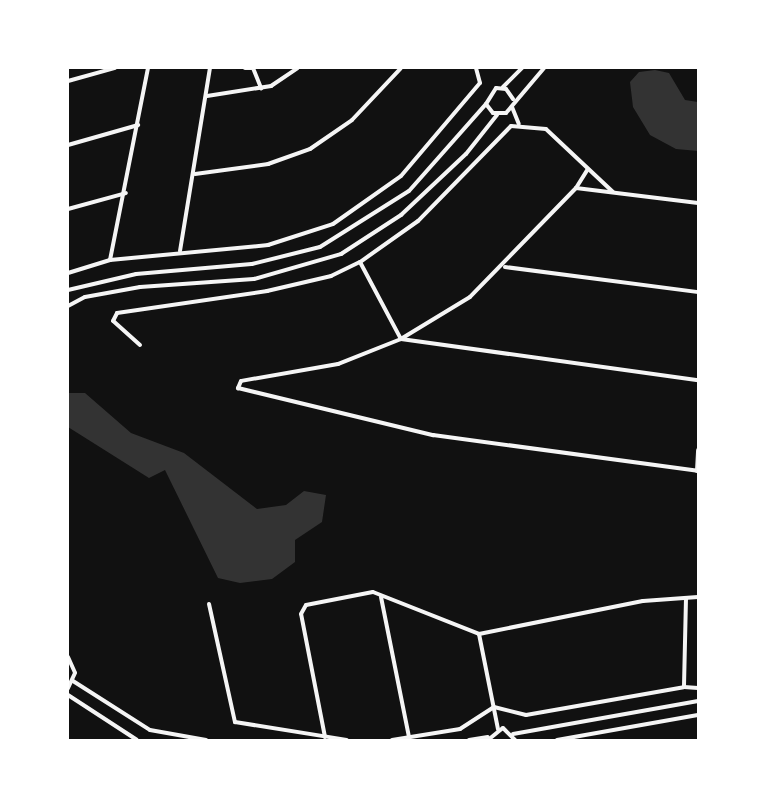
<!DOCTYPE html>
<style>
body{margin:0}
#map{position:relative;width:766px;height:808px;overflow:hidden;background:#111;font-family:Helvetica,sans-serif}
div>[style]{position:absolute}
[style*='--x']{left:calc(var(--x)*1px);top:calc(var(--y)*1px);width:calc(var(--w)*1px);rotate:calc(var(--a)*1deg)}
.water>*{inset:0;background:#333}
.minor>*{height:4px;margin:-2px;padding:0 2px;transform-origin:2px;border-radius:2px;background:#f5f5f5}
span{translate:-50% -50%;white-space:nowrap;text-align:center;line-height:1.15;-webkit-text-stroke:4.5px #fff;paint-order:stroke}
.frame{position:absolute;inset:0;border:69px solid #fff;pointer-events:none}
</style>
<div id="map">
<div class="water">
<div style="clip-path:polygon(655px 70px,669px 73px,685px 100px,698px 102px,698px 151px,676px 149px,650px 135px,633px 107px,630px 82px,639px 72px)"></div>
<div style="clip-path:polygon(68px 393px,85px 393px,131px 433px,184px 453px,257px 509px,286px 505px,304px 491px,326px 495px,322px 522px,295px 540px,295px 562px,272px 579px,240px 583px,218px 578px,165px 470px,149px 478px,68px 427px)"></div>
</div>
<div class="minor">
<div style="--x:245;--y:68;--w:8;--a:0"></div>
<div style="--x:253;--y:68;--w:22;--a:68"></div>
<div style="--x:68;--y:81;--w:49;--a:-15.5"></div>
<div style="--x:503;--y:87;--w:27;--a:-45"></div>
<div style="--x:207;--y:96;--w:65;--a:-8.9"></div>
<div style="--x:271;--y:86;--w:32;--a:-34"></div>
<div style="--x:513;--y:99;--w:12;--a:-125"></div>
<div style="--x:506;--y:89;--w:10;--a:-174"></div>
<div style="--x:496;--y:88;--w:19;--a:122"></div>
<div style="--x:486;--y:104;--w:11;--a:52"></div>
<div style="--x:493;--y:113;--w:13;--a:0"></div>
<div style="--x:506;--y:113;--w:59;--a:-49.8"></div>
<div style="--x:512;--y:107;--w:18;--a:68"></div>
<div style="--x:68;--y:145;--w:73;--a:-15.9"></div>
<div style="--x:195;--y:174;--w:74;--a:-7.8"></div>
<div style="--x:268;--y:164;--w:45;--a:-19.7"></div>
<div style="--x:310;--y:149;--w:51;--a:-34.6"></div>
<div style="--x:352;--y:120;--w:71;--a:-46.7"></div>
<div style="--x:576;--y:188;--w:22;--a:-58"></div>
<div style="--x:613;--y:192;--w:92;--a:-136.8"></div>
<div style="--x:546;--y:129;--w:35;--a:-175"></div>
<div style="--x:511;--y:126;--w:133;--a:134.4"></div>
<div style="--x:418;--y:221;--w:71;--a:144.7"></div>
<div style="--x:360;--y:262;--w:87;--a:62"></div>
<div style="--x:401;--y:339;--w:68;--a:158.4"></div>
<div style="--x:338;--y:364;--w:98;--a:170.1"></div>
<div style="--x:241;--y:381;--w:8;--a:113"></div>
<div style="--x:238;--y:388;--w:201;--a:13.6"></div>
<div style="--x:433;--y:435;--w:267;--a:7.7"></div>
<div style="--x:698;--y:203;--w:123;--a:-173"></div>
<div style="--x:576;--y:188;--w:152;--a:134.2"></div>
<div style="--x:470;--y:297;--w:81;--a:148.7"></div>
<div style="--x:401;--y:339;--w:300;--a:7.9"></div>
<div style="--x:68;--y:209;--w:60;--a:-15.4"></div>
<div style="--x:180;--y:251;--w:185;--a:-80.7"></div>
<div style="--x:110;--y:260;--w:196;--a:-78.8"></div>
<div style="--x:505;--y:267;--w:195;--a:7.4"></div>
<div style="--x:68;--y:273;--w:44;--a:-17.2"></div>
<div style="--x:110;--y:260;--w:159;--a:-5.4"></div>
<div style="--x:268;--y:245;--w:68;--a:-17.9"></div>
<div style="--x:333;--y:224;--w:83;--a:-35.2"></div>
<div style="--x:401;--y:176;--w:122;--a:-49.7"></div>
<div style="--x:480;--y:83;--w:16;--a:-105"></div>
<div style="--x:68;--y:290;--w:70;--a:-13.2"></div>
<div style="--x:136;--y:274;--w:116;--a:-4.9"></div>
<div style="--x:252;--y:264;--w:70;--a:-14"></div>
<div style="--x:320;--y:247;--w:105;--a:-32.2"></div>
<div style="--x:409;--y:191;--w:116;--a:-48.5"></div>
<div style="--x:68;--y:306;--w:19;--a:-28"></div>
<div style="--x:85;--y:297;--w:56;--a:-10.3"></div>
<div style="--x:140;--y:287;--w:114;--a:-4"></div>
<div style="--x:254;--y:279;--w:91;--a:-16"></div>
<div style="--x:341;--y:254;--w:72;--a:-33"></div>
<div style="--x:401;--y:215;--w:89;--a:-43.2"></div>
<div style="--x:466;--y:154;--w:50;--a:-51.5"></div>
<div style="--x:140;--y:345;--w:36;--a:-138"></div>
<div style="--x:113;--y:321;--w:9;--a:-63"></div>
<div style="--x:117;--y:313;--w:152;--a:-8.3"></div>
<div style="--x:267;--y:291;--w:66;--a:-13.2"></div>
<div style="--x:331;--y:276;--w:32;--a:-26"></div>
<div style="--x:697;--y:471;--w:21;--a:-87"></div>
<div style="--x:381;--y:597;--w:143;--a:78.7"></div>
<div style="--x:686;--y:598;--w:89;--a:91.3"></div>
<div style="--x:684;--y:687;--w:14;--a:4"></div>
<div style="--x:209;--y:604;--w:121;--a:77.6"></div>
<div style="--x:235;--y:722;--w:113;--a:9.1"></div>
<div style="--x:479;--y:634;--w:97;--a:78.7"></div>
<div style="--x:68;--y:657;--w:17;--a:66"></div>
<div style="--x:75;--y:673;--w:17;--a:115"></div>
<div style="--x:73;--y:681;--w:91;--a:32.5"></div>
<div style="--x:150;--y:730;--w:57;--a:10.1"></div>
<div style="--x:68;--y:695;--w:82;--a:33.1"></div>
<div style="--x:513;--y:734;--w:188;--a:-10.1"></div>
<div style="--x:325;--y:737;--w:125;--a:-101"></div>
<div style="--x:301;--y:614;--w:10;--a:-61"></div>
<div style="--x:306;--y:605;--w:68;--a:-11"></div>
<div style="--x:373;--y:592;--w:114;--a:21.6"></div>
<div style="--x:479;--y:634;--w:167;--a:-11.4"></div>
<div style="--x:643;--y:601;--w:55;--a:-4.2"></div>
<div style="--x:392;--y:740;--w:69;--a:-9.2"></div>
<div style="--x:460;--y:729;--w:40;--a:-32.9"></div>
<div style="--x:494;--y:707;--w:33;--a:14"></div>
<div style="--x:526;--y:715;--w:160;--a:-10"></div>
<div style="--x:469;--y:740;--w:19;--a:-9"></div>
<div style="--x:488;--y:740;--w:19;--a:-39"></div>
<div style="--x:503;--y:728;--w:17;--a:45"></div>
<div style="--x:557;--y:740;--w:143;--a:-10.1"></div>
</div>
<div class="frame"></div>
</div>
